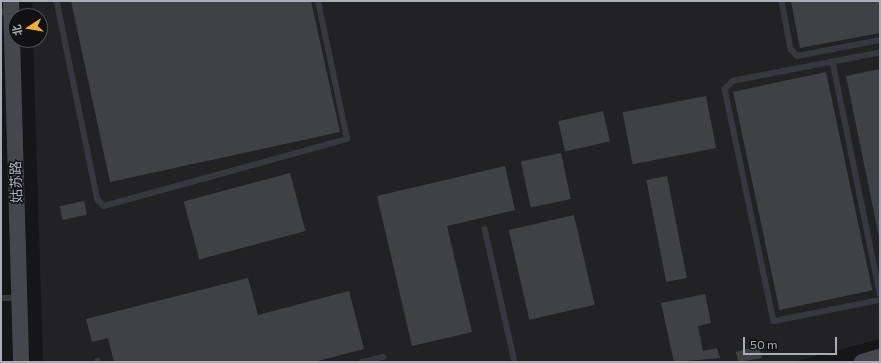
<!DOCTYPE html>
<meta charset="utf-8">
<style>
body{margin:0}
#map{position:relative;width:881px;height:363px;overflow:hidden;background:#161618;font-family:Commissioner,"Noto Sans SC",sans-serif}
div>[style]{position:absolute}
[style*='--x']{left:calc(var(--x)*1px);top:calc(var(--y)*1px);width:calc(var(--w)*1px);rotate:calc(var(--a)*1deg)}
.built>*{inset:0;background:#222225}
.building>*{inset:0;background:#404145;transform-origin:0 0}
.lane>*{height:5.5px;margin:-2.75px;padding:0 2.75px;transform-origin:2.75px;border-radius:2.75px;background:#37383d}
.secondary>*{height:16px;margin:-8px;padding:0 8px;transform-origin:8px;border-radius:8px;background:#45474d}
span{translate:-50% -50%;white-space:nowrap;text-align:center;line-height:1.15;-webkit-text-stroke:3px #111113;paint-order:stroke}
.street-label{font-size:14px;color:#a8adb8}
.frame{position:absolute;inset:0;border:2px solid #a8adb8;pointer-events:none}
.north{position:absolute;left:8px;top:8px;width:40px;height:40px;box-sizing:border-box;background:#111113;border:1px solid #4d4f55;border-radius:50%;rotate:258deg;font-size:11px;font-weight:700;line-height:16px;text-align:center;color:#a8adb8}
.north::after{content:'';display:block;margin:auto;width:14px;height:18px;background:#f2b134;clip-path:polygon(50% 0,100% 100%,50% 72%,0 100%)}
.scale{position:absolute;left:743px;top:337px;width:94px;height:18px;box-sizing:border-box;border:2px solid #a8adb8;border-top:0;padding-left:5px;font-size:12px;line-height:14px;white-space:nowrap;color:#a8adb8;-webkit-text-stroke:3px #111113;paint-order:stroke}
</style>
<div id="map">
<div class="built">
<div style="clip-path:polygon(32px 1px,880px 1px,880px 339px,793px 362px,43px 362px,33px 40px,40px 40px,40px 16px,33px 16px)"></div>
</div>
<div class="building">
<div style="clip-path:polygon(71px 1px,311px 1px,340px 132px,110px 182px)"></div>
<div style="clip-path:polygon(791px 1px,880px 1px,880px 33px,800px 48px)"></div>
<div style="clip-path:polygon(880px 69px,880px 237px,879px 237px,846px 76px)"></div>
<div style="left:826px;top:72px;width:223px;height:95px;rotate:78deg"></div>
<div style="left:706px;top:96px;width:53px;height:85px;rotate:79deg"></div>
<div style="left:603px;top:111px;width:31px;height:46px;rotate:77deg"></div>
<div style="left:561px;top:153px;width:47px;height:41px;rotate:78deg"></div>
<div style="clip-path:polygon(505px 166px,515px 210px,447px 226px,472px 332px,412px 346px,377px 196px)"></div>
<div style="left:290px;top:173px;width:60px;height:110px;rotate:75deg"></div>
<div style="left:667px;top:176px;width:104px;height:21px;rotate:79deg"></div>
<div style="left:84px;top:201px;width:14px;height:25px;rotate:78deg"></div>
<div style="left:574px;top:215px;width:92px;height:67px;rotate:77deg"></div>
<div style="clip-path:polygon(248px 278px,258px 315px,349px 291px,364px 349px,314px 362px,114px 362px,108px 338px,92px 342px,86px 319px)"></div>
<div style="clip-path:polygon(705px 294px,711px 323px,698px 326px,703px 351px,717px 348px,720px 358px,674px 362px,661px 303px)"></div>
<div style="clip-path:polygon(759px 346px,762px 358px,738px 362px,736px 352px)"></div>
</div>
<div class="lane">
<div style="--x:57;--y:1;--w:203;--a:78.4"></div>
<div style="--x:98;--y:200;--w:8;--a:45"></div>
<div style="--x:104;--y:206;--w:252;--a:-15.4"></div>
<div style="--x:347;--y:139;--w:141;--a:-101.9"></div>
<div style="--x:782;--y:1;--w:49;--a:79.4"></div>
<div style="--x:791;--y:49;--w:9;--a:49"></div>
<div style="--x:797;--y:56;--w:85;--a:-10.9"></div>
<div style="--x:1;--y:12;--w:10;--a:0"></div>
<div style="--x:880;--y:53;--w:149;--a:169.1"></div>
<div style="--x:734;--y:81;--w:12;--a:138"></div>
<div style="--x:725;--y:89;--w:237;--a:78.1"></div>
<div style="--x:774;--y:321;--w:108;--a:-11.2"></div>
<div style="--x:833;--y:62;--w:236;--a:78.5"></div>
<div style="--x:485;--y:229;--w:136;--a:77.3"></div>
<div style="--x:1;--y:298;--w:18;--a:0"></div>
<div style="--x:98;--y:361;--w:1;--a:90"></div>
<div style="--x:362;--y:362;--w:22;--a:-13"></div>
</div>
<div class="secondary">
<div style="--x:11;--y:1;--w:361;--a:88.4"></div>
<div style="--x:862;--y:362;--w:19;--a:-16"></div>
</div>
<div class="street-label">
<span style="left:16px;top:182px;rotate:-92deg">姑苏路</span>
</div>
<div class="frame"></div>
<div class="north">北</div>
<div class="scale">50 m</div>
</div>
